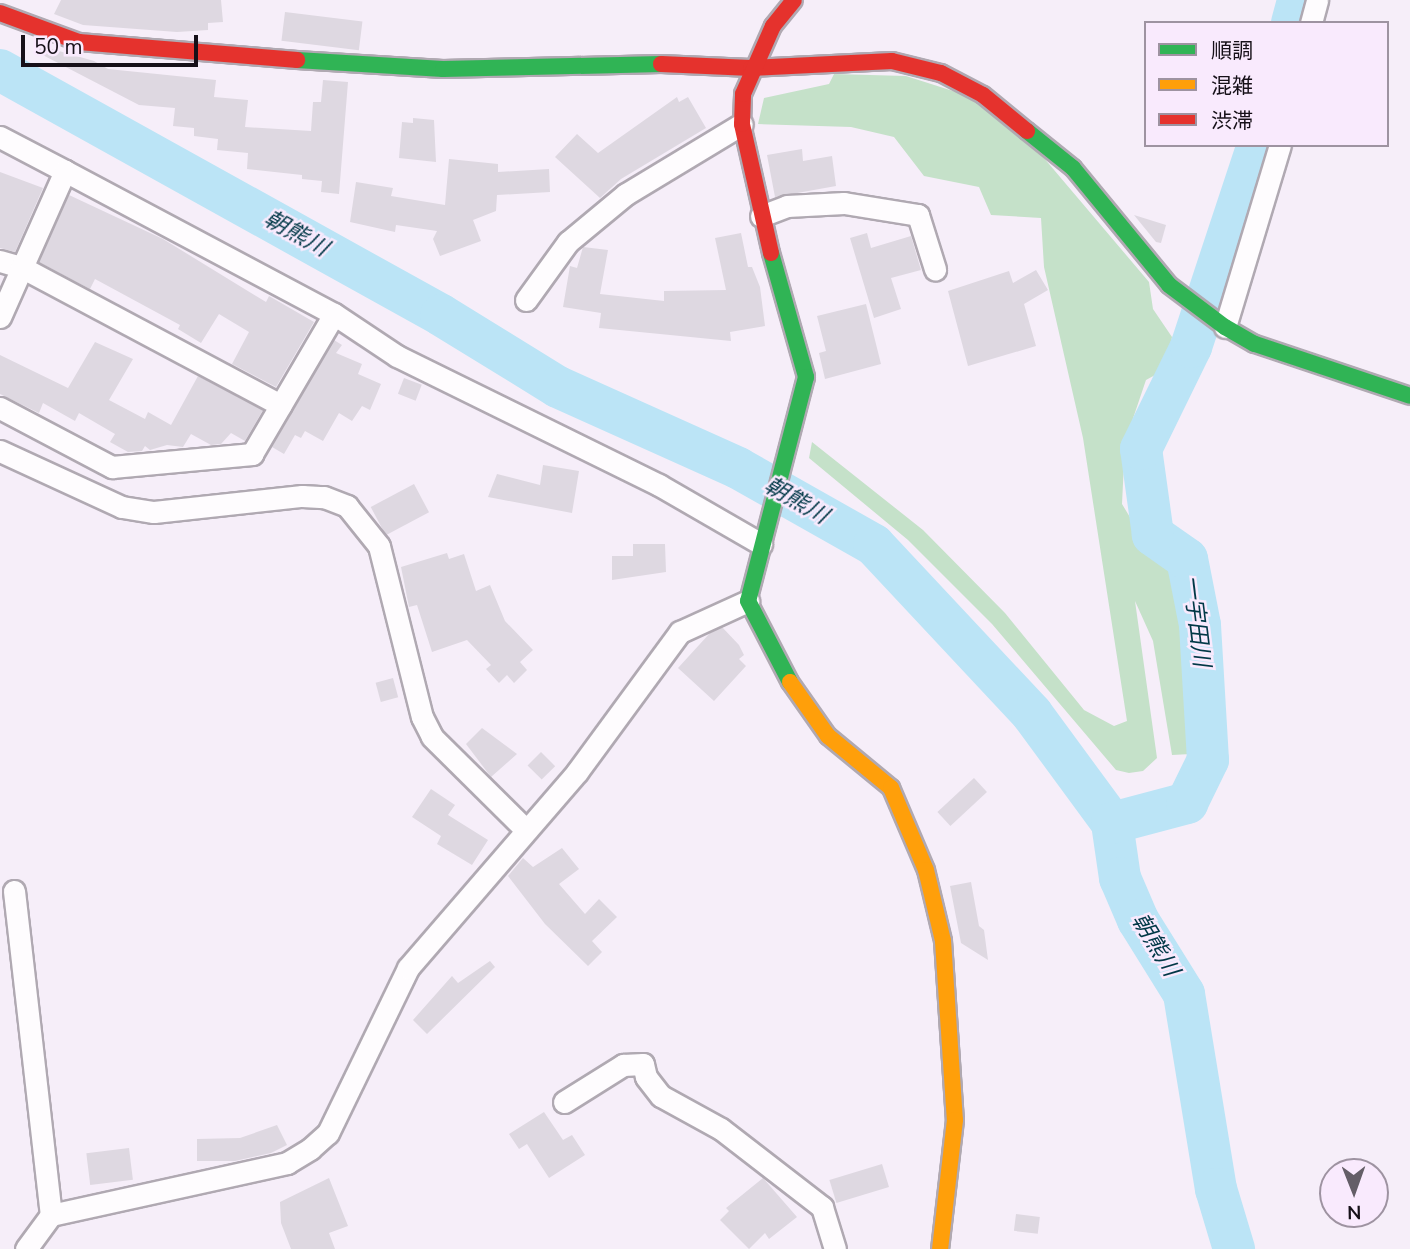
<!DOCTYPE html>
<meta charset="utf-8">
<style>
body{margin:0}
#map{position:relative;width:1410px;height:1249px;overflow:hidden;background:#f6eef9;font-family:"Nunito Sans","Noto Sans JP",sans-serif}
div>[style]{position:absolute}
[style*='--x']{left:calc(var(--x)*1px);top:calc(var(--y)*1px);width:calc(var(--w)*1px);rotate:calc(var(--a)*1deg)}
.green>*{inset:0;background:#c5e1c9}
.river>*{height:42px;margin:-21px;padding:0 21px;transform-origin:21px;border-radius:21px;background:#bbe4f6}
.building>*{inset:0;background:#ded8e1;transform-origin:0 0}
.roads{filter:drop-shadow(2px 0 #b0a9b2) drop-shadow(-2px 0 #b0a9b2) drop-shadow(0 2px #b0a9b2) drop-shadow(0 -2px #b0a9b2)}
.street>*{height:21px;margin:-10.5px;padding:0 10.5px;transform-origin:10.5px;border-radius:10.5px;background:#fefcfe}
.fast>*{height:16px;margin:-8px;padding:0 8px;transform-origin:8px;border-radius:8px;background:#30b455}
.slow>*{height:16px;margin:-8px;padding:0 8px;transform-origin:8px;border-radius:8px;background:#ff9f0a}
.jam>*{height:16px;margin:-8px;padding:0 8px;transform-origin:8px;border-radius:8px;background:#e5322d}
span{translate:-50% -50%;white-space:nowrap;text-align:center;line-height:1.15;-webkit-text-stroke:5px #f9eafd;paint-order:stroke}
.water-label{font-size:23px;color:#013847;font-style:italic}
.legend{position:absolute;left:1144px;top:21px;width:245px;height:126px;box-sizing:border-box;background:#f9eafd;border:2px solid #9e93a1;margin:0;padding:9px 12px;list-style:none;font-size:21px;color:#161018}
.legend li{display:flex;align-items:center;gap:14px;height:35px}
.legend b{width:35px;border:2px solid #9e93a1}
.north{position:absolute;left:1319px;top:1158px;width:70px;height:70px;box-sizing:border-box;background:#f9eafd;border:2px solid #9e93a1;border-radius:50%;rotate:179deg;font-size:19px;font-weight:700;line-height:28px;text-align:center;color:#161018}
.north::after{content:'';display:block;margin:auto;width:24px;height:32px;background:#645e67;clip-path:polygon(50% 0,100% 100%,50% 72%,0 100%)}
.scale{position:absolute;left:21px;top:35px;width:177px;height:32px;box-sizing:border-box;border:4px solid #161018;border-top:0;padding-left:9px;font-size:21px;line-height:24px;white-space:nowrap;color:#161018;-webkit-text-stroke:5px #f9eafd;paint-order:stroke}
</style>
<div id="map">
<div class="green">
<div style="clip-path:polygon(834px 74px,906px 76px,975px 98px,1038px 151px,1149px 282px,1153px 309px,1172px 337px,1166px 369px,1146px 380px,1125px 442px,1122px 504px,1157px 562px,1176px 561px,1187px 602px,1191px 754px,1172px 755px,1153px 641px,1135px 601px,1157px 758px,1143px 771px,1129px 773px,1116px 770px,992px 624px,908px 540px,809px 458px,812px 442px,923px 530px,1005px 613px,1084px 710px,1114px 726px,1127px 721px,1083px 438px,1044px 267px,1041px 218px,991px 215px,979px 187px,924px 176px,894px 137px,851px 127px,758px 124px,764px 98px,829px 84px)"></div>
</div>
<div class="river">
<div style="--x:1292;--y:23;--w:24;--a:-75"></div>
<div style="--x:0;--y:70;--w:504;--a:29.05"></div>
<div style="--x:441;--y:315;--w:137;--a:31.6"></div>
<div style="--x:558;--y:387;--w:197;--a:24.2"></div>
<div style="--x:738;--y:468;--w:156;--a:29.5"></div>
<div style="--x:874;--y:545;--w:231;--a:46.9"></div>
<div style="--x:1032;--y:714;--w:135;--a:53.7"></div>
<div style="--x:1112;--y:823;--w:56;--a:81.7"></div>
<div style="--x:1120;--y:878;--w:46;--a:66.8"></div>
<div style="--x:1138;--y:920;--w:87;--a:58.1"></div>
<div style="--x:1184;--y:994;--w:198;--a:80.7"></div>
<div style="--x:1216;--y:1189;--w:63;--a:73.3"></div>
<div style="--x:1112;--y:823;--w:78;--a:-14.9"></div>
<div style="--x:1187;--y:803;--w:48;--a:-64"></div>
<div style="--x:1208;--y:760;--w:135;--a:-93.4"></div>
<div style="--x:1200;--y:625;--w:67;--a:-101.1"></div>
<div style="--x:1187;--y:559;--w:42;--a:-144.8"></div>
<div style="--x:1153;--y:535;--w:87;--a:-97.9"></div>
<div style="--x:1141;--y:449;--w:114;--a:-63.9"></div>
<div style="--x:1191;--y:347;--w:213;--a:-71.7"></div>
</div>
<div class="building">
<div style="clip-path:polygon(61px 0,221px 0,223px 22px,208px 23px,208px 30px,177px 32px,83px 25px,54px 14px)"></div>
<div style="left:285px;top:12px;width:78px;height:29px;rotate:7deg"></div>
<div style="clip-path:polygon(38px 45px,94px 61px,108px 69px,216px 80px,214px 97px,248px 100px,245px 127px,311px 131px,313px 102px,321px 102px,323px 80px,348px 82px,339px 194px,321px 192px,322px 181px,302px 179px,302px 175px,247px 169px,248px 153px,217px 150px,218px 139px,194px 136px,194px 128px,173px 126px,175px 108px,139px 105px,35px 51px)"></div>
<div style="clip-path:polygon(677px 97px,679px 102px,688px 97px,706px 128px,621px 179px,600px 198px,555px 157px,577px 134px,598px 153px)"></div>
<div style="clip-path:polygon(413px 118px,434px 120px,436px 162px,399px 158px,402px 122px,413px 123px)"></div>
<div style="clip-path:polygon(802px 149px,803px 161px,832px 156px,836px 186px,775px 197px,767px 155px)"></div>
<div style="clip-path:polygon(449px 159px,498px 164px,498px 172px,549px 169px,550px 192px,497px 195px,496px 211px,473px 220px,481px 241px,440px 256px,433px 239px,437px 231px,396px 225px,395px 232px,350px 222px,356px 182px,393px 188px,391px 196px,445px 205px)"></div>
<div style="clip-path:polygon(0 172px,43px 188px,15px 252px,0 248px)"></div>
<div style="clip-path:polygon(69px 195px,163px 239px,266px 302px,269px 296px,314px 322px,276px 387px,232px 364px,249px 332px,219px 314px,201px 343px,178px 329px,180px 325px,95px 279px,90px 289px,39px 262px)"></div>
<div style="clip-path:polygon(1134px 215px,1166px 225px,1161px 243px,1156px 242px)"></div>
<div style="clip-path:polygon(741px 233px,748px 267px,752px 267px,760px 287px,765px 326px,730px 332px,731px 341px,599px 328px,601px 313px,563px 307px,570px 266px,577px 268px,583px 247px,608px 250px,600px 294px,664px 301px,664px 291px,726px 290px,715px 238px)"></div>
<div style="clip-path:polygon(867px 233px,871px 248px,911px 236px,921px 270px,891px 278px,901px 309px,874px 318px,850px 238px)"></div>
<div style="clip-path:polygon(1036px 270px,1048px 290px,1024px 304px,1036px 346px,968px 366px,948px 291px,1009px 271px,1013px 283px)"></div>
<div style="clip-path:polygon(866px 304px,881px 364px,825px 379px,819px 353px,826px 351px,817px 316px)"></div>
<div style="clip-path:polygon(334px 340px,342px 345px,336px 353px,362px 364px,358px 374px,381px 384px,370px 410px,362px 406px,352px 421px,339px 413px,323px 441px,305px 431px,301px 438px,295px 435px,284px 454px,272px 447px)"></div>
<div style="clip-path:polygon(95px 342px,133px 359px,109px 400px,145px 419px,148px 412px,171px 425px,198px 376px,263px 410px,245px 441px,231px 433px,221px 444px,211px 445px,191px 434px,183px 447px,167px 445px,150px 450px,145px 446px,142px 451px,128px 452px,110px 442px,115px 434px,79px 413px,75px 421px,43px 403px,39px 413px,0 394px,0 355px,68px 388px)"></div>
<div style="left:404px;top:378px;width:19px;height:17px;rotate:21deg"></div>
<div style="clip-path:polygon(543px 465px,579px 471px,572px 513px,488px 497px,497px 474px,540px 485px)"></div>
<div style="left:414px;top:484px;width:32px;height:49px;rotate:62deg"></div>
<div style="clip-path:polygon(633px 544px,665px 544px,666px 572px,612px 580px,612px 556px,633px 556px)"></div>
<div style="clip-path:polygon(447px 553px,449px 559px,464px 554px,476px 591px,490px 585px,505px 621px,533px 650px,520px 662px,527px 670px,514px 683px,507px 675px,499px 683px,486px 669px,491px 665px,467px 640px,432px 652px,417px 605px,409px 607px,401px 567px)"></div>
<div style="clip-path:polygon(722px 627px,739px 645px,744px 655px,739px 659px,746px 666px,714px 701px,678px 668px,710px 633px)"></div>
<div style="left:393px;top:678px;width:20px;height:18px;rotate:75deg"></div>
<div style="clip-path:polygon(482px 728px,517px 754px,491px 777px,466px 744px)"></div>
<div style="left:541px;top:752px;width:20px;height:19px;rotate:45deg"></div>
<div style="left:974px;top:778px;width:19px;height:50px;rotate:47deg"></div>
<div style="clip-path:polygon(431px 789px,455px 805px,448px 815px,488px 840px,472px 865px,437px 844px,441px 836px,412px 817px)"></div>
<div style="clip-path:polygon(562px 848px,579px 869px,559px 884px,585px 914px,599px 899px,617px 917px,592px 941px,602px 952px,588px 966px,545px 924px,508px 876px,523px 858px,533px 867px)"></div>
<div style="clip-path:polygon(971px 882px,979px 926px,984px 930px,988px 960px,961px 943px,950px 886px)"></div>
<div style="clip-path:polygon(490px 961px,495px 967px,427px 1034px,413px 1020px,452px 976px,458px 983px)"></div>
<div style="clip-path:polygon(544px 1112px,563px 1140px,572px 1135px,585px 1155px,549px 1178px,527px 1144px,519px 1149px,509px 1134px)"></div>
<div style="clip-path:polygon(277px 1125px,287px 1145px,271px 1153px,235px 1161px,197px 1161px,197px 1139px,240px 1138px)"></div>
<div style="left:129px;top:1148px;width:32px;height:43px;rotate:83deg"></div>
<div style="left:882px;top:1164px;width:24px;height:55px;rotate:73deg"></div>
<div style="clip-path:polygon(329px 1178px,348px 1226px,329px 1233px,335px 1249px,291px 1249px,281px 1223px,280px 1202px)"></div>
<div style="clip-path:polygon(763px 1178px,797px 1217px,769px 1239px,765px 1233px,749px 1249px,720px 1220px,729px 1211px,726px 1208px)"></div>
<div style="left:1016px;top:1214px;width:24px;height:17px;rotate:7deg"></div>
</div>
<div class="roads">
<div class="street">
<div style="--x:1311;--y:23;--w:24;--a:-75"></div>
<div style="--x:0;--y:137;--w:73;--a:27.6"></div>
<div style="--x:761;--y:216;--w:28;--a:-21"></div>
<div style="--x:787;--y:206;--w:57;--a:-3"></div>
<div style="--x:844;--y:203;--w:75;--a:9.2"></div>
<div style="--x:918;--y:215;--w:57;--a:72.5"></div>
<div style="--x:0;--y:261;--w:22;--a:16"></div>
<div style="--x:21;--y:267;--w:294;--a:28"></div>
<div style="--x:526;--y:300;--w:72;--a:-54.1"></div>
<div style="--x:568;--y:242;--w:75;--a:-39.6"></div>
<div style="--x:626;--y:194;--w:135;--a:-31.1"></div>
<div style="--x:0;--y:317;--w:160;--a:-66"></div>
<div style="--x:65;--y:171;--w:305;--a:28"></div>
<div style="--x:334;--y:314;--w:76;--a:33.7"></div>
<div style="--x:397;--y:356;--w:292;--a:26.2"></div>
<div style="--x:659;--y:485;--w:118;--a:30"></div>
<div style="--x:1225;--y:327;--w:190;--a:-73.2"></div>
<div style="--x:0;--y:408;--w:127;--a:27.8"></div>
<div style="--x:112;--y:467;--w:141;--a:-5.3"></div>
<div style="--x:252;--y:454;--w:162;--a:-59.6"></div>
<div style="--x:0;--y:451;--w:134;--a:24.7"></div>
<div style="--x:122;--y:507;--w:32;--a:9"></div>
<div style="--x:154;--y:512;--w:149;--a:-6.2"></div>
<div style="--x:302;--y:496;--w:22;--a:3"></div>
<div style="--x:324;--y:497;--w:25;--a:21"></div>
<div style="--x:347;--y:506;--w:51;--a:51.3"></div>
<div style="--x:379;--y:546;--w:176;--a:75.9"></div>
<div style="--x:422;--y:717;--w:22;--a:63"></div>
<div style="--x:432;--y:737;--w:131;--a:44.7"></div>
<div style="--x:14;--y:891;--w:326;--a:83.5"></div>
<div style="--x:564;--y:1102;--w:70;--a:-32.1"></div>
<div style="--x:623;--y:1065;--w:20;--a:-3"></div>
<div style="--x:643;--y:1064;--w:13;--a:77"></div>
<div style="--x:646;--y:1077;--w:24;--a:52"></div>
<div style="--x:661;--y:1096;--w:68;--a:28.8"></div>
<div style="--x:721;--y:1129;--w:128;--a:37.7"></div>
<div style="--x:822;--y:1207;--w:44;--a:72.8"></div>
<div style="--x:26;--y:1249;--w:42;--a:-53.7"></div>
<div style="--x:51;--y:1215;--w:242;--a:-12.4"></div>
<div style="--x:287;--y:1163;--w:27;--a:-31"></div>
<div style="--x:310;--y:1149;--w:24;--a:-42"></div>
<div style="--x:328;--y:1133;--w:183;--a:-64.1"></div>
<div style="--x:408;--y:968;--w:259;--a:-49.2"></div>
<div style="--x:577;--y:772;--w:174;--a:-53.7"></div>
<div style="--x:680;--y:632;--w:75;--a:-24.5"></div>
</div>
<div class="fast">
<div style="--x:297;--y:60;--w:146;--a:3.5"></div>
<div style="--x:443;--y:69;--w:218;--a:-1.3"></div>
<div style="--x:1027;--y:131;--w:59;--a:38.8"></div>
<div style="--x:1073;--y:168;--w:151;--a:50.6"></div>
<div style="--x:1169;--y:285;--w:70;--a:36.9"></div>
<div style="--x:1225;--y:327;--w:34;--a:30"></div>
<div style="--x:1255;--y:344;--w:163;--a:18.5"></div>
<div style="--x:771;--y:253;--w:129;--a:74.2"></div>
<div style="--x:806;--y:377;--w:231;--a:104.5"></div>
<div style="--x:748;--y:601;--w:91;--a:62.6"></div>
</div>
<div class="slow">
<div style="--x:790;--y:682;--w:66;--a:54.9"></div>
<div style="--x:828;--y:736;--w:82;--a:39.5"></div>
<div style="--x:891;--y:788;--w:89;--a:66.9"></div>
<div style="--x:926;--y:870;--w:73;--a:76.5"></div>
<div style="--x:943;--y:941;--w:179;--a:86.2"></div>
<div style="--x:955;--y:1120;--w:130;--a:96.6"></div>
</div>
<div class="jam">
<div style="--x:0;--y:13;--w:84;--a:20.2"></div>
<div style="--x:79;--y:42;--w:219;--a:4.7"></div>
<div style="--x:661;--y:64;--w:90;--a:2.5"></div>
<div style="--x:751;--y:68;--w:141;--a:-2.8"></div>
<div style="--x:892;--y:61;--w:50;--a:13.8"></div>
<div style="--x:941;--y:73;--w:47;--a:27.6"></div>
<div style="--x:983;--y:95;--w:57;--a:39.3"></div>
<div style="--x:771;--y:253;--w:132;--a:-102.7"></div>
<div style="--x:742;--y:124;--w:30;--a:-88"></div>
<div style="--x:743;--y:94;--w:74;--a:-66.2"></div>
<div style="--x:773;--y:26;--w:33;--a:-51"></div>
</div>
</div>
<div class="water-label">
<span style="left:296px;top:234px;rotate:29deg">朝熊川</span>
<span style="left:796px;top:501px;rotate:30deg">朝熊川</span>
<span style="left:1196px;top:621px;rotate:83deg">一宇田川</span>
<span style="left:1155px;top:945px;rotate:59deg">朝熊川</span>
</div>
<ul class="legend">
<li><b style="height:9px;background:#30b455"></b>順調</li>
<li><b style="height:9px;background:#ff9f0a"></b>混雑</li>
<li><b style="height:9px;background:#e5322d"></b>渋滞</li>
</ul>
<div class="north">N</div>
<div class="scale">50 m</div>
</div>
